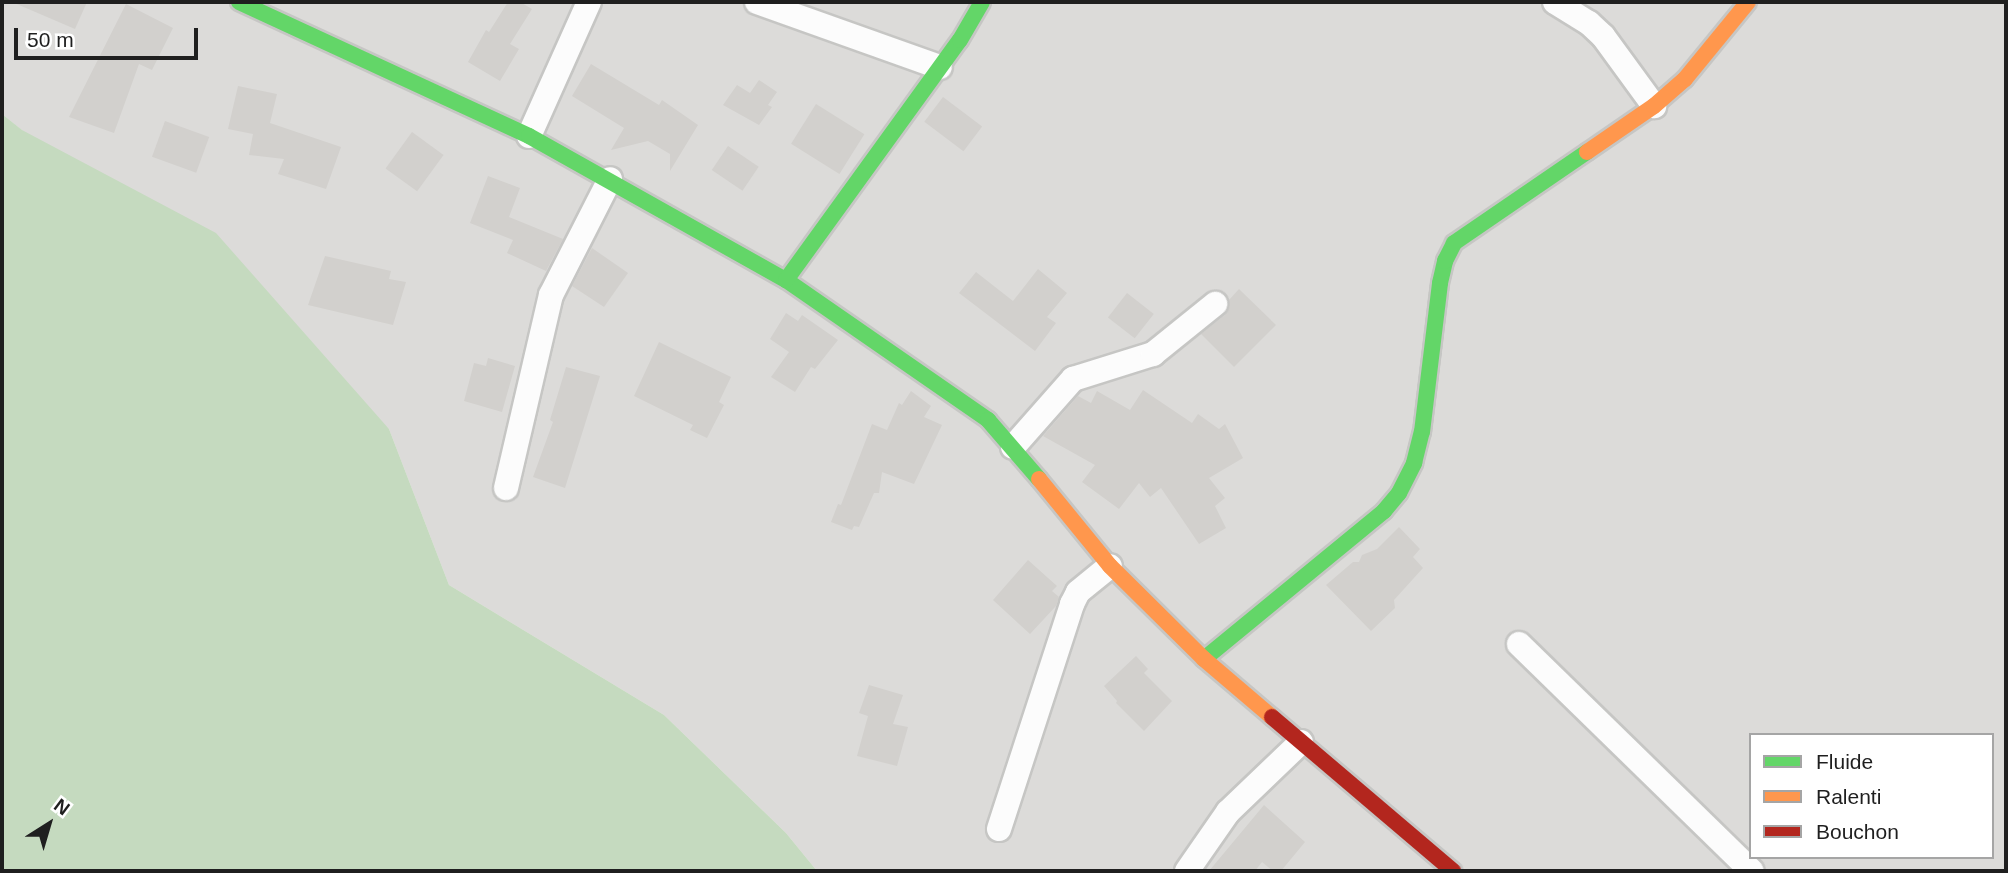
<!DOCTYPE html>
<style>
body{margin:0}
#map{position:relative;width:2008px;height:873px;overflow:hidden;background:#edece8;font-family:Arial,sans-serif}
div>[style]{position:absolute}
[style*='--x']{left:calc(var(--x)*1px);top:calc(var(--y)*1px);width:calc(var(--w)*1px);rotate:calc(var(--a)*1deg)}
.residential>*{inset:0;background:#dcdbd9}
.forest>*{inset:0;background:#c5dabf}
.building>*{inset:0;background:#d2d0cd;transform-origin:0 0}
.roads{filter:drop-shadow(2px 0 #c6c6c4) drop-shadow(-2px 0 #c6c6c4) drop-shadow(0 2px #c6c6c4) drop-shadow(0 -2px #c6c6c4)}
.street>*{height:24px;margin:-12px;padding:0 12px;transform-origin:12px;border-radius:12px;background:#fcfcfc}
.fast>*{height:16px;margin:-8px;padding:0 8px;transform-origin:8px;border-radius:8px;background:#63d668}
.slow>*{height:16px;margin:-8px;padding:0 8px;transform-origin:8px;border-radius:8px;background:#ff974d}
.jam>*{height:16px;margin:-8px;padding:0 8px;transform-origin:8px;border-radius:8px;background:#b3261e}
span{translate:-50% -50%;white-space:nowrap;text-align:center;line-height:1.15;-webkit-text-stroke:5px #fff;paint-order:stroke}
.frame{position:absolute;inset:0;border:4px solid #1f1f1f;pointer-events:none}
.legend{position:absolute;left:1749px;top:733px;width:245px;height:126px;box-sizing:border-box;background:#fff;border:2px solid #a5a5a5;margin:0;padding:9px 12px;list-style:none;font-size:21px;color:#1f1f1f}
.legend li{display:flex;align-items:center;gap:14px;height:35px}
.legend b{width:35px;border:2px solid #a5a5a5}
.north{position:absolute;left:14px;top:789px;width:70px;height:70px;-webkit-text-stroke:5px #fff;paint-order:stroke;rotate:37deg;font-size:19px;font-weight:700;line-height:28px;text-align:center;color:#1f1f1f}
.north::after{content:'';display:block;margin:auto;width:24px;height:32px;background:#1f1f1f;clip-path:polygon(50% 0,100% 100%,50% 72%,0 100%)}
.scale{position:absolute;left:14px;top:28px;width:184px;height:32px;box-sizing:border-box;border:4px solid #1f1f1f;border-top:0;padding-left:9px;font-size:21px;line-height:24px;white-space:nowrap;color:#1f1f1f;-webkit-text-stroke:5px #fff;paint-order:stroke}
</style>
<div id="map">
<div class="residential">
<div style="clip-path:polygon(evenodd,2px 2px,2006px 2px,2006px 871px,817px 871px,786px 833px,664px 715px,449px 585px,389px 429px,2px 114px,2px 2px,1751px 735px,1992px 735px,1992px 857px,1751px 857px,1751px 735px)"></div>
</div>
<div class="forest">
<div style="clip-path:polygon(2px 114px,22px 130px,216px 233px,389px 429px,449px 585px,664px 715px,786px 833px,817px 871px,2px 871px)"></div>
</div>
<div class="building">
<div style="clip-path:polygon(12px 2px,87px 2px,75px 29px)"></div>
<div style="clip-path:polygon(508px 2px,520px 2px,532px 9px,510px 44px,519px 49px,500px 81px,468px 62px,486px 30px,489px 32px)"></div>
<div style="clip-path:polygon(126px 4px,173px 28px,152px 70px,139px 64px,114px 133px,69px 117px)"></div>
<div style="clip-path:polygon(591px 64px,659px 105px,662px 100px,698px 125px,670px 171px,670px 154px,648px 141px,611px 150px,624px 128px,572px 96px)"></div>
<div style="clip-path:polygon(759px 80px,777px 92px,768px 105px,772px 107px,759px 125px,723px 105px,737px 85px,750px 93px)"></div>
<div style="clip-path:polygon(238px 86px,277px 94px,270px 123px,341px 147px,326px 189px,278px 174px,284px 159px,249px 155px,253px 134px,228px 129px)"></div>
<div style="left:943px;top:97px;width:49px;height:31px;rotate:37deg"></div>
<div style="left:816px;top:104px;width:57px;height:47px;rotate:32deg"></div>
<div style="left:165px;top:121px;width:47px;height:38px;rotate:20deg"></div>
<div style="left:412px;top:132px;width:39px;height:45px;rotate:36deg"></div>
<div style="left:728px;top:146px;width:37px;height:29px;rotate:34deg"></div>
<div style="clip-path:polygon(488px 176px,520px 188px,509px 217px,563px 239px,546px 271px,507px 253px,513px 240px,470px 223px)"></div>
<div style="clip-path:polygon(592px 248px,628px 273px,604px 307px,572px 286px)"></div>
<div style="clip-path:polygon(325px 256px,391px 271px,389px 279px,406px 282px,393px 325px,308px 305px)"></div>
<div style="clip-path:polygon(1038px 269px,1067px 293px,1047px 317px,1056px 323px,1035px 351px,959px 293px,976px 272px,1013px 301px)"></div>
<div style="clip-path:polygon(1239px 289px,1276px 325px,1234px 367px,1201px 334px,1225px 315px,1229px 300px)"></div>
<div style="left:1127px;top:293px;width:34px;height:31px;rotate:38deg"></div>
<div style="clip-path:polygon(786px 313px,798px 321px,802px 315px,838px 340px,815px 369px,811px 367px,795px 392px,771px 377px,789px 352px,770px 339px)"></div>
<div style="clip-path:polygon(659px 342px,731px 377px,719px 402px,724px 405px,707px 438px,690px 430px,693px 425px,634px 396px)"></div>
<div style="clip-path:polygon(488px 358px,515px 366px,502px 412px,464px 401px,474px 363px,486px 366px)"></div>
<div style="clip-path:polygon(566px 367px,600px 376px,565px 488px,533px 477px,553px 422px,550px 420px)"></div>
<div style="clip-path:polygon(1143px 390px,1192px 423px,1198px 414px,1219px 429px,1225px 424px,1243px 458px,1209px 478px,1225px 498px,1215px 506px,1226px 528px,1199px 544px,1161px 488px,1150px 497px,1139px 483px,1119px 509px,1082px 482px,1095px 465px,1043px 436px,1078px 396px,1091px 403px,1097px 391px,1130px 410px)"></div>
<div style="clip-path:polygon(911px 391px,931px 406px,924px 417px,942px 425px,914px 484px,882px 472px,879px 493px,874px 493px,859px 527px,854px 526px,852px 530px,831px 522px,838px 504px,841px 505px,872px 424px,887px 430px,899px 403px,902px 405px)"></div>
<div style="clip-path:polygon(1399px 527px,1420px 549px,1413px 557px,1423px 568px,1394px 600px,1395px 608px,1371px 631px,1326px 585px,1353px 562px,1359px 562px,1362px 555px,1377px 549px)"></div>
<div style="clip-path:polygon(1028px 560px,1057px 586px,1052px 591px,1059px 597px,1056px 606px,1030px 634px,993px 600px)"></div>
<div style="clip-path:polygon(1136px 656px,1148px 669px,1144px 673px,1172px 701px,1144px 731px,1116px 703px,1117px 701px,1104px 686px)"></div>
<div style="clip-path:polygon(869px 685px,903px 695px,893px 724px,908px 727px,897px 766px,857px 756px,868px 716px,859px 713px)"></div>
<div style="clip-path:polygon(1264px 805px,1305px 842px,1281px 871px,1273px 871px,1262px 862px,1255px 871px,1209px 871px)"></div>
</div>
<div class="roads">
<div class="street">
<div style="--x:757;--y:2;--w:194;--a:19.6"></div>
<div style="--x:1555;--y:2;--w:40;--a:32"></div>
<div style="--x:1589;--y:23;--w:19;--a:43"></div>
<div style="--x:1603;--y:36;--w:87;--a:53.9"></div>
<div style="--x:529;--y:136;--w:147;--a:-65.9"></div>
<div style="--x:1013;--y:447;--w:91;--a:-48.6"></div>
<div style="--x:1073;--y:379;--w:84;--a:-17.4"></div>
<div style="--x:1153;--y:354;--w:80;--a:-38.9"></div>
<div style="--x:506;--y:488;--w:198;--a:-76.9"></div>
<div style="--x:551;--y:295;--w:130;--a:-63"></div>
<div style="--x:1519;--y:644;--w:325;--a:44.3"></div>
<div style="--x:999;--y:829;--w:237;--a:-72"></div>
<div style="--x:1072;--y:604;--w:13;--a:-63"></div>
<div style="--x:1078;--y:592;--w:41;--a:-39.1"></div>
<div style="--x:1187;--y:871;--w:72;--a:-55.2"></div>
<div style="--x:1228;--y:812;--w:101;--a:-43.8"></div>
</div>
<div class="fast">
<div style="--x:239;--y:2;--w:319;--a:24.8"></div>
<div style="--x:529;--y:136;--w:295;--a:29.3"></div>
<div style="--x:786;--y:280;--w:246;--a:34.7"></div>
<div style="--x:988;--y:420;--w:78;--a:49.2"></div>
<div style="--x:786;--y:280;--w:296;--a:-54.1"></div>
<div style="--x:960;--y:40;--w:44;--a:-59.9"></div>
<div style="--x:1204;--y:659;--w:233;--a:-39.4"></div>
<div style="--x:1384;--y:511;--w:23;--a:-50"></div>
<div style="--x:1399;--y:493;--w:34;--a:-63"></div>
<div style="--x:1414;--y:463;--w:32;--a:-76"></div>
<div style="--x:1422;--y:432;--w:150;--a:-83.1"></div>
<div style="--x:1440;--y:283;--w:23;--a:-77"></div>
<div style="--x:1445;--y:261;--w:20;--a:-63"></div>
<div style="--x:1454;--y:243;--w:161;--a:-34.4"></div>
</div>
<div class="slow">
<div style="--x:1587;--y:152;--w:81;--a:-34.5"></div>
<div style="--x:1654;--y:106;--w:41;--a:-41.1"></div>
<div style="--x:1685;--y:79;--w:99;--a:-50.7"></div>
<div style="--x:1039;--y:479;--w:112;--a:50.8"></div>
<div style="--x:1110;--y:566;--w:132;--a:44.7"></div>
<div style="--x:1204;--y:659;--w:89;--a:40.5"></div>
</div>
<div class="jam">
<div style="--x:1272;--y:717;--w:238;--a:40.4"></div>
</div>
</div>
<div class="frame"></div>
<ul class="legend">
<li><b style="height:9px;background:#63d668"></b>Fluide</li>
<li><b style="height:9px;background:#ff974d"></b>Ralenti</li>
<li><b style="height:9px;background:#b3261e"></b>Bouchon</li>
</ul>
<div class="north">N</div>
<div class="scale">50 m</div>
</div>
